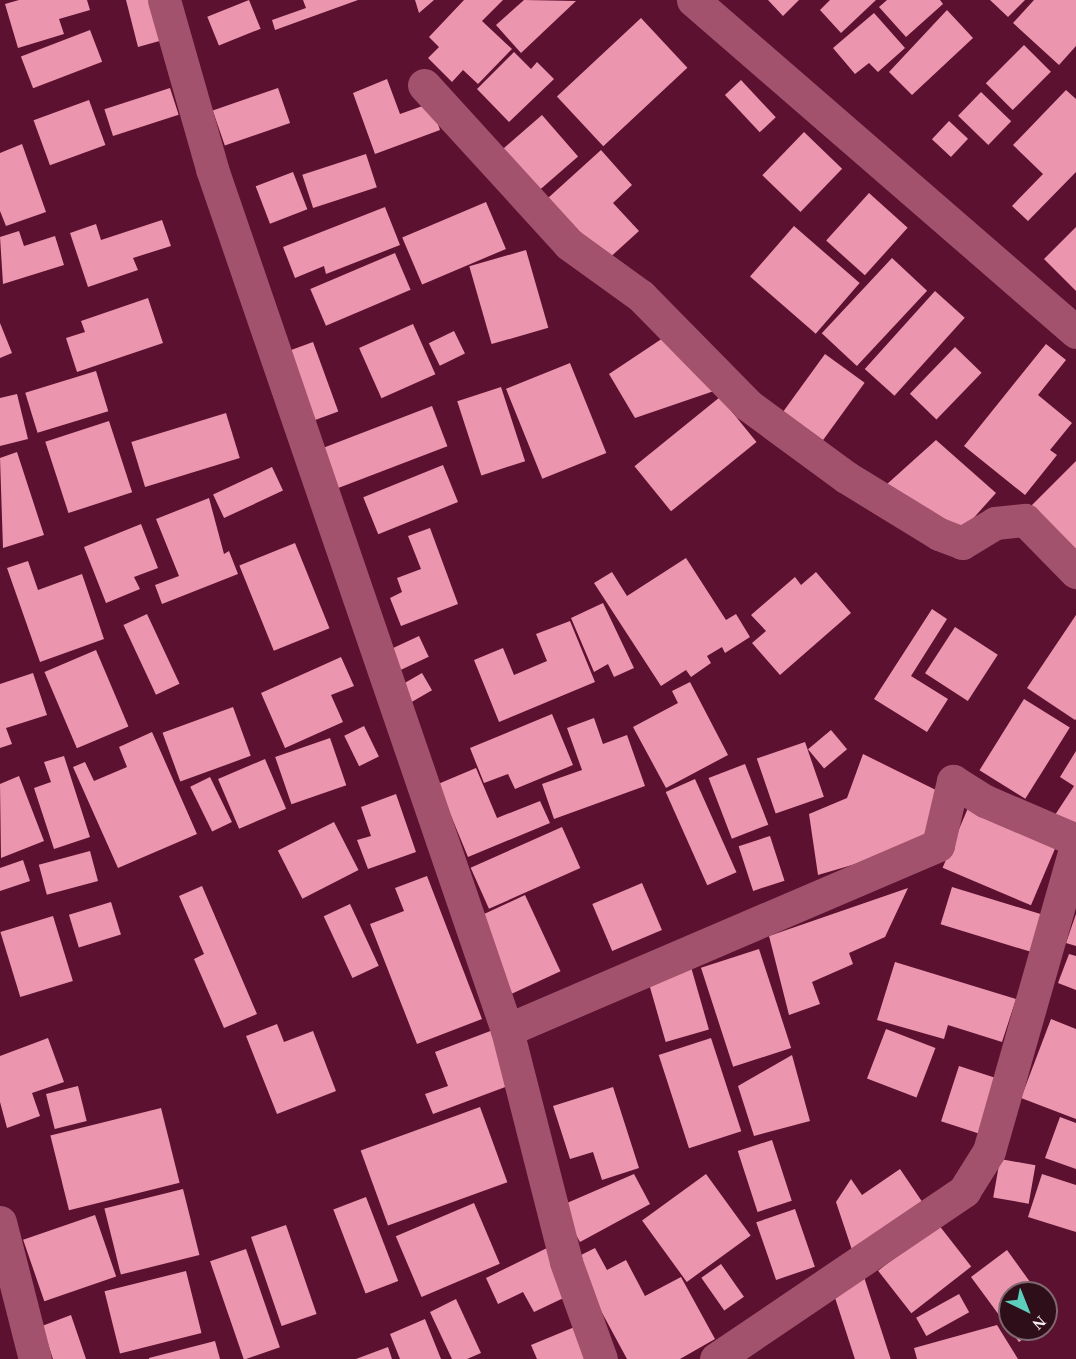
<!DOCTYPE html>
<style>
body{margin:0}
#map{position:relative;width:1076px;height:1359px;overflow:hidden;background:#5b112f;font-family:"Times New Roman",serif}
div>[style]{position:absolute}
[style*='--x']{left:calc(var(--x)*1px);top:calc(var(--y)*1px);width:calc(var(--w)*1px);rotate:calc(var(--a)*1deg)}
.building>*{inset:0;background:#ec95af;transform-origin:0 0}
.minor>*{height:33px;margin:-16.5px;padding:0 16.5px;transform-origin:16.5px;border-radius:16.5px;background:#a2526c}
span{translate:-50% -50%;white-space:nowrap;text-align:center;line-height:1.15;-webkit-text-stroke:6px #2e0e19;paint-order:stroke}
.north{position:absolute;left:998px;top:1281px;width:60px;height:60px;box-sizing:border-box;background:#2e0e19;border:2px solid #7f6870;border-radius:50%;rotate:137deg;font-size:16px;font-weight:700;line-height:24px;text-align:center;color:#f9f0f2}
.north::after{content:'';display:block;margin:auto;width:21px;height:27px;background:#5ccebb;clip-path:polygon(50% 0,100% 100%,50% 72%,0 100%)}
</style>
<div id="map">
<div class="building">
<div style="clip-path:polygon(19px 0,87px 0,90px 10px,59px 19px,64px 34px,18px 48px,5px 4px)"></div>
<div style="clip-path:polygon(126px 0,153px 0,163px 40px,138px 47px)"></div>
<div style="left:249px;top:0;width:31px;height:45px;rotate:68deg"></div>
<div style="clip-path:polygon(303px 0,358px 0,275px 30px,272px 20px,306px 8px)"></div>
<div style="clip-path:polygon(415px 0,434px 0,419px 13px)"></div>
<div style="clip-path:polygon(464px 0,503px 0,482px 21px,512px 49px,478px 84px,463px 70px,452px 82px,428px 58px,439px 47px,429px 37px)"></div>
<div style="clip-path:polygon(524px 0,576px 1px,521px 53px,496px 25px)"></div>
<div style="clip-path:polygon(768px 0,799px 0,783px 16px)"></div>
<div style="clip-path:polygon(830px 0,876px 0,841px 33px,820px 10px)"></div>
<div style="clip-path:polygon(887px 0,940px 0,943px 4px,906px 37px,879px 7px)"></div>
<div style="clip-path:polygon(990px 0,1025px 0,1008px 17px)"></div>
<div style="clip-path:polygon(1034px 0,1076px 0,1076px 46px,1059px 65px,1013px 23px)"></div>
<div style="clip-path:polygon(947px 10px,973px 38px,912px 95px,889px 72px)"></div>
<div style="clip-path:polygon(874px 13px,905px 48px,878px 72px,869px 63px,855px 74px,833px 48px)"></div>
<div style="left:641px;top:18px;width:68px;height:115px;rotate:47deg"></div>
<div style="left:90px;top:30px;width:34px;height:74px;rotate:69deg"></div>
<div style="left:1024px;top:45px;width:38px;height:54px;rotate:45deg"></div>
<div style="clip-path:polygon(514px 52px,531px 69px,537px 62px,554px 79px,509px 122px,477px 89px)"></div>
<div style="clip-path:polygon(387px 79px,400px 114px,431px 103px,440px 130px,375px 154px,353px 93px)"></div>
<div style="left:741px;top:80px;width:51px;height:22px;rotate:47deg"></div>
<div style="left:170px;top:88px;width:28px;height:69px;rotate:72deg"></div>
<div style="left:278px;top:88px;width:37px;height:69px;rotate:71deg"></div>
<div style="clip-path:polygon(1066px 90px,1076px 99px,1076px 172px,1028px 221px,1012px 206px,1043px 174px,1013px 145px)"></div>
<div style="left:981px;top:92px;width:42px;height:33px;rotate:44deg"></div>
<div style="left:89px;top:100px;width:48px;height:59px;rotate:70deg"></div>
<div style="left:542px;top:115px;width:55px;height:61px;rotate:49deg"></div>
<div style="left:949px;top:121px;width:26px;height:25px;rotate:43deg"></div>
<div style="left:804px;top:132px;width:53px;height:60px;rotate:44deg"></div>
<div style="clip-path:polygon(22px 144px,46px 212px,6px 226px,0 211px,0 153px)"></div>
<div style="clip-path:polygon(601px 150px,632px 185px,613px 203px,639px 231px,606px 261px,548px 198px)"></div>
<div style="left:366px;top:154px;width:35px;height:67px;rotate:72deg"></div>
<div style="left:293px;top:172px;width:40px;height:40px;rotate:69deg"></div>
<div style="left:869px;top:193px;width:52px;height:64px;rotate:42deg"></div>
<div style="left:486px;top:202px;width:51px;height:91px;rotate:67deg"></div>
<div style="clip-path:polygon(385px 207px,400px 245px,326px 274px,324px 266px,295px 278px,283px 247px)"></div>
<div style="clip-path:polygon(162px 220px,171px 246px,133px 258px,138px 270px,88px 287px,70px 233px,96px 224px,101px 240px)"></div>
<div style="left:794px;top:226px;width:87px;height:67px;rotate:41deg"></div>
<div style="clip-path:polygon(1076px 227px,1076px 291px,1044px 259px)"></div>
<div style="clip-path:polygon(19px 231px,24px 246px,55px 236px,64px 265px,3px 284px,0 237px)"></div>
<div style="left:526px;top:250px;width:81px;height:59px;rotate:74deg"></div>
<div style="left:395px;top:253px;width:40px;height:92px;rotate:67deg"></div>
<div style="left:892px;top:258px;width:48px;height:103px;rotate:43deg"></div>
<div style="left:935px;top:291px;width:40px;height:105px;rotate:42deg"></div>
<div style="clip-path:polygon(148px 298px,163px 343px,77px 372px,66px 338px,85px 332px,81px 321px)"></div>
<div style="clip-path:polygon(0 323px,12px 353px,0 358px)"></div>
<div style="left:413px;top:324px;width:55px;height:59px;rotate:66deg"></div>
<div style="left:454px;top:331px;width:25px;height:28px;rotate:64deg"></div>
<div style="clip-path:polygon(666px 336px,714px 391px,635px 418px,609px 374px)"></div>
<div style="left:313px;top:342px;width:74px;height:37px;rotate:70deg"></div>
<div style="clip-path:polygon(1046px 344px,1066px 360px,1038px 395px,1072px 423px,1050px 450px,1057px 455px,1025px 495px,964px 446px)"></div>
<div style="left:955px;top:347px;width:37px;height:65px;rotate:44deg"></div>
<div style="left:825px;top:354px;width:49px;height:71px;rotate:36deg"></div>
<div style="left:570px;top:363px;width:97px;height:69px;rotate:68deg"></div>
<div style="left:96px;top:371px;width:42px;height:74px;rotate:73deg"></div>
<div style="left:501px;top:387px;width:78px;height:46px;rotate:72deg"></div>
<div style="clip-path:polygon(17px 394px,28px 439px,0 446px,0 398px)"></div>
<div style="left:720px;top:397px;width:58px;height:110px;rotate:51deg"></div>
<div style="left:432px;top:406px;width:43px;height:119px;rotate:69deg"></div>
<div style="left:226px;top:413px;width:47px;height:99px;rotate:73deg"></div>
<div style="left:109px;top:421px;width:75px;height:67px;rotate:72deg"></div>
<div style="clip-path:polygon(936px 440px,996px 493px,961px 532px,886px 485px)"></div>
<div style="clip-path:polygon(17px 452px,44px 535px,3px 548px,0 458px)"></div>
<div style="clip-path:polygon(1076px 461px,1076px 556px,1029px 508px)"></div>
<div style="left:443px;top:465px;width:40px;height:86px;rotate:68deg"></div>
<div style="left:272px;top:467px;width:26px;height:65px;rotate:65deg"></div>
<div style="clip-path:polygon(209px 498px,224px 554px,229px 551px,238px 574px,162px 604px,155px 585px,179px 576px,156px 519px)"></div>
<div style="clip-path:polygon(141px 524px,158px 568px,134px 577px,140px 589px,106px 603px,84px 547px)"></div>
<div style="clip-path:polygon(430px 528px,458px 604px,401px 626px,390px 598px,402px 592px,397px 578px,421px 569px,408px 536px)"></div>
<div style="left:295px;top:543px;width:92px;height:60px;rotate:68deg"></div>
<div style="clip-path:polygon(686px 558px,726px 620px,736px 614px,750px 637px,725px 653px,722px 647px,707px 656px,711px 663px,691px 677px,686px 670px,661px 686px,594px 583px,612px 572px,627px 596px)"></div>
<div style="clip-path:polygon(28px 561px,38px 590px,82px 574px,104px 639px,40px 662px,7px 568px)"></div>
<div style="clip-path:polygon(816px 572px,851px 613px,780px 675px,752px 643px,766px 631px,751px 615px,795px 577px,801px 585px)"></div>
<div style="clip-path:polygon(603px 603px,634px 668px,614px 677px,608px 664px,594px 672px,571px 618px)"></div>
<div style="clip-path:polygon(932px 609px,947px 619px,911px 676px,948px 699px,927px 732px,874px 699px)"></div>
<div style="left:147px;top:614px;width:77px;height:26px;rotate:65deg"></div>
<div style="clip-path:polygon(1076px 615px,1076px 719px,1075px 720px,1027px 688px)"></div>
<div style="clip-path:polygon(570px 621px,595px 682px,499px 722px,474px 660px,503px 648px,514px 675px,547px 661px,536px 634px)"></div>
<div style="left:955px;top:627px;width:51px;height:55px;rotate:33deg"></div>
<div style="left:419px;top:636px;width:23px;height:41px;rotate:65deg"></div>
<div style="left:96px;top:650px;width:83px;height:56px;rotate:67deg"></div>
<div style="clip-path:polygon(341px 657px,354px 686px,331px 695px,343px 722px,285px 748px,261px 693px)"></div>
<div style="clip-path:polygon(33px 673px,47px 715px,6px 728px,12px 744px,0 748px,0 684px)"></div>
<div style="left:422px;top:673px;width:20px;height:30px;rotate:60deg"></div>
<div style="clip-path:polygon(690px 682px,728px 755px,666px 788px,633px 727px,678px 703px,672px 691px)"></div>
<div style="left:1024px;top:699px;width:54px;height:84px;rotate:32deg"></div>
<div style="left:233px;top:707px;width:52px;height:75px;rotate:70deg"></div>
<div style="clip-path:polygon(552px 714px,573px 765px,515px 789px,508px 774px,484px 783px,470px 748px)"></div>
<div style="clip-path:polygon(594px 718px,603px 744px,627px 735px,645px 786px,554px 819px,542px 784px,582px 770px,567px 728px)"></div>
<div style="left:364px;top:726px;width:34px;height:22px;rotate:64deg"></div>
<div style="left:831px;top:730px;width:25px;height:30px;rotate:50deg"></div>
<div style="clip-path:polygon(152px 732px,197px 834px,118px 868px,73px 767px,85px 762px,94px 781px,127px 767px,119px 747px)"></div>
<div style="left:330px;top:738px;width:50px;height:58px;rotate:71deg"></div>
<div style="left:805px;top:742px;width:58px;height:51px;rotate:71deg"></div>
<div style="clip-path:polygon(1076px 751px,1076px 828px,1055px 815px,1074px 786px,1060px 777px)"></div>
<div style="clip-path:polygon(863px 754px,944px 794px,927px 843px,818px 875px,809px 814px,847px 798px)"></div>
<div style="clip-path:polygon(64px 756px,90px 837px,54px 849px,34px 788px,51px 782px,44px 762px)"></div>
<div style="left:265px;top:759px;width:54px;height:51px;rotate:67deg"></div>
<div style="left:745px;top:764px;width:65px;height:39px;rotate:69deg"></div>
<div style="clip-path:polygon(476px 768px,497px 818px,540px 801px,550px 823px,468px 857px,438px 784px)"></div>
<div style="clip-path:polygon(19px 776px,44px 841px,1px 858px,0 784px)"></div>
<div style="left:210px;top:777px;width:50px;height:22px;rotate:64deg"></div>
<div style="left:695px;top:779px;width:102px;height:32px;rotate:66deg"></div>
<div style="clip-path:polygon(396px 794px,416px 852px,368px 869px,357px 840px,371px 836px,361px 807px)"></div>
<div style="left:968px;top:808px;width:96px;height:65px;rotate:23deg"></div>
<div style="left:334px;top:822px;width:54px;height:63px;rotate:63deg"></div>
<div style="left:562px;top:827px;width:45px;height:100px;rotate:66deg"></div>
<div style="left:770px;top:836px;width:47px;height:33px;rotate:72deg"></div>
<div style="left:90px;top:851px;width:31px;height:53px;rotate:75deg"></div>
<div style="clip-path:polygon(23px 860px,30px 881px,0 891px,0 868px)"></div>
<div style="clip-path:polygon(427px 876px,482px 1019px,417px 1044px,370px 924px,404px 911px,395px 888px)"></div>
<div style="left:642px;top:883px;width:51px;height:54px;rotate:67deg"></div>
<div style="clip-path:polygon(202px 886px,257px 1014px,224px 1028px,194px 959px,204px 954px,179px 896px)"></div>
<div style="left:952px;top:887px;width:96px;height:39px;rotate:17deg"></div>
<div style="clip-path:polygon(908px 888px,885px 937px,849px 953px,853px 964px,812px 982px,820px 1004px,789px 1015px,769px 936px)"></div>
<div style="left:525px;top:895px;width:84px;height:60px;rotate:65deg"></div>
<div style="left:111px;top:902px;width:34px;height:44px;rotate:73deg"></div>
<div style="left:350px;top:904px;width:68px;height:29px;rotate:65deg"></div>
<div style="clip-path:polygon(1076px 914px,1076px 946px,1066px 943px)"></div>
<div style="left:53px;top:916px;width:68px;height:55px;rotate:73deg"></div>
<div style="left:759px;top:949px;width:104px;height:61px;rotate:72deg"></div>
<div style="clip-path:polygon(1069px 954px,1076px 956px,1076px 990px,1058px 983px)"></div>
<div style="clip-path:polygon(895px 962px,1016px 999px,1002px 1042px,948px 1025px,944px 1039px,877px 1020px)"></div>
<div style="left:691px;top:967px;width:65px;height:45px;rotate:74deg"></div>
<div style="clip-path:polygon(1051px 1019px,1076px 1029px,1076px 1119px,1021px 1098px)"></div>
<div style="clip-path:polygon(277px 1024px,284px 1042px,313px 1031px,336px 1091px,277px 1114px,246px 1036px)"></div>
<div style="left:886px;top:1029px;width:53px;height:53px;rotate:21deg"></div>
<div style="clip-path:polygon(493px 1030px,513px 1084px,433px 1114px,425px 1094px,448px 1086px,435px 1052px)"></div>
<div style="clip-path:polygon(48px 1038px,64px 1082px,32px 1093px,40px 1116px,7px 1128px,0 1102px,0 1056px)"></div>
<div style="left:711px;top:1038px;width:98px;height:55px;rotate:72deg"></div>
<div style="clip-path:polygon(792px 1055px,810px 1121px,754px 1136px,738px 1086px)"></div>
<div style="left:959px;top:1066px;width:46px;height:58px;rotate:18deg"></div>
<div style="left:78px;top:1086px;width:36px;height:33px;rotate:76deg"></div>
<div style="clip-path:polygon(613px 1087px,639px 1168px,602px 1180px,593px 1152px,570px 1159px,553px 1106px)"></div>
<div style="left:480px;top:1107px;width:80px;height:127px;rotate:70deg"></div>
<div style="left:161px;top:1108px;width:77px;height:114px;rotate:76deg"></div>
<div style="clip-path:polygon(1060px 1117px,1076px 1123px,1076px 1169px,1045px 1158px)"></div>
<div style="left:772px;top:1140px;width:64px;height:36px;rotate:72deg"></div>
<div style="left:1000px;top:1159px;width:36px;height:39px;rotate:10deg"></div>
<div style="clip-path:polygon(900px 1169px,923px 1203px,852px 1250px,836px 1202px,851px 1179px,862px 1195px)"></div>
<div style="clip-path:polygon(634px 1174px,650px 1204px,580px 1242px,560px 1206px)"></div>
<div style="left:706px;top:1174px;width:76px;height:79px;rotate:54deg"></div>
<div style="clip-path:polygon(1042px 1174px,1076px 1185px,1076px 1232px,1028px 1217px)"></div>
<div style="left:183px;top:1189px;width:68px;height:81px;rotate:76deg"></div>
<div style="left:366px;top:1197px;width:90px;height:35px;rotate:69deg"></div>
<div style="left:474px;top:1203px;width:66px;height:85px;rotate:67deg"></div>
<div style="left:795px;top:1209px;width:61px;height:41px;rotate:71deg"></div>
<div style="left:95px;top:1215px;width:65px;height:76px;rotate:71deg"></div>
<div style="left:938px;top:1224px;width:54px;height:76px;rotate:52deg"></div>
<div style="left:286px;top:1225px;width:94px;height:37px;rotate:71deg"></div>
<div style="clip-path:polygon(549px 1247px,572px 1294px,534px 1312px,523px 1292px,498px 1304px,486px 1278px)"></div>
<div style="clip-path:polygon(595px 1248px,607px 1270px,626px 1260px,645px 1296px,681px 1277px,715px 1339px,680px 1359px,627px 1359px,573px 1259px)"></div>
<div style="left:246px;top:1249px;width:104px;height:38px;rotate:71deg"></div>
<div style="clip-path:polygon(1007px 1250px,1038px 1293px,1010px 1293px,1010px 1329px,1037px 1329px,1019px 1342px,971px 1277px)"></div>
<div style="left:721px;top:1264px;width:40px;height:24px;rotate:55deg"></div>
<div style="left:186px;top:1271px;width:64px;height:84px;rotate:76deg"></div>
<div style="left:864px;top:1277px;width:86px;height:34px;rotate:72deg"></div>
<div style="left:959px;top:1294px;width:21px;height:49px;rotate:61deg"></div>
<div style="clip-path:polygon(456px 1299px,481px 1353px,467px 1359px,452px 1359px,430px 1312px)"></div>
<div style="clip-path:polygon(1046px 1304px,1055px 1316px,1046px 1322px)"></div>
<div style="clip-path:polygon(71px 1315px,86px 1359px,53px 1359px,42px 1326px)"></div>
<div style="clip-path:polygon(425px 1319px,441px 1359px,400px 1359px,390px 1334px)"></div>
<div style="clip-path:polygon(997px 1325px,1018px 1359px,917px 1359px,914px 1348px)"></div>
<div style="clip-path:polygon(577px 1326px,591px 1359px,537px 1359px,531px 1345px)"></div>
<div style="clip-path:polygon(215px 1341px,220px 1359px,149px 1359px,149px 1358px)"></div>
<div style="clip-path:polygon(388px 1347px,392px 1359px,356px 1359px)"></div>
</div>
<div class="minor">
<div style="--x:164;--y:0;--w:176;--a:74.1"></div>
<div style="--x:212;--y:169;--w:910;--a:71.09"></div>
<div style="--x:507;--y:1030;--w:239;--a:75.7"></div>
<div style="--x:566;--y:1262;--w:103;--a:70.2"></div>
<div style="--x:693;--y:0;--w:507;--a:40.92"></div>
<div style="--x:424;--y:85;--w:215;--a:47.6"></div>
<div style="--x:569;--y:244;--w:89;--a:35.8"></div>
<div style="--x:641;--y:296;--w:153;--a:45.5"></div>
<div style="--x:748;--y:405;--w:122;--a:36.3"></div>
<div style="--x:846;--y:477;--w:109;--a:31.5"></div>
<div style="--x:939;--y:534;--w:25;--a:21"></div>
<div style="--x:962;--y:543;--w:39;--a:-31"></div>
<div style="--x:995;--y:523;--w:30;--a:-6"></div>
<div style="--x:1025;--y:520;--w:73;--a:45.6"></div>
<div style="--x:507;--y:1030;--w:469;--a:-23.2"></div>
<div style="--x:938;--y:845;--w:66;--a:-76.8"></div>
<div style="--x:953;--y:781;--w:38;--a:32"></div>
<div style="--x:985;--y:801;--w:99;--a:23.2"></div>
<div style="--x:0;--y:1222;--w:141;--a:75.7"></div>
<div style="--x:716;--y:1359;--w:300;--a:-34.1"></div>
<div style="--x:964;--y:1191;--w:47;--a:-58"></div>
<div style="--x:989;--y:1151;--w:318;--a:-74.1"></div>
</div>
<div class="north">N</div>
</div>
